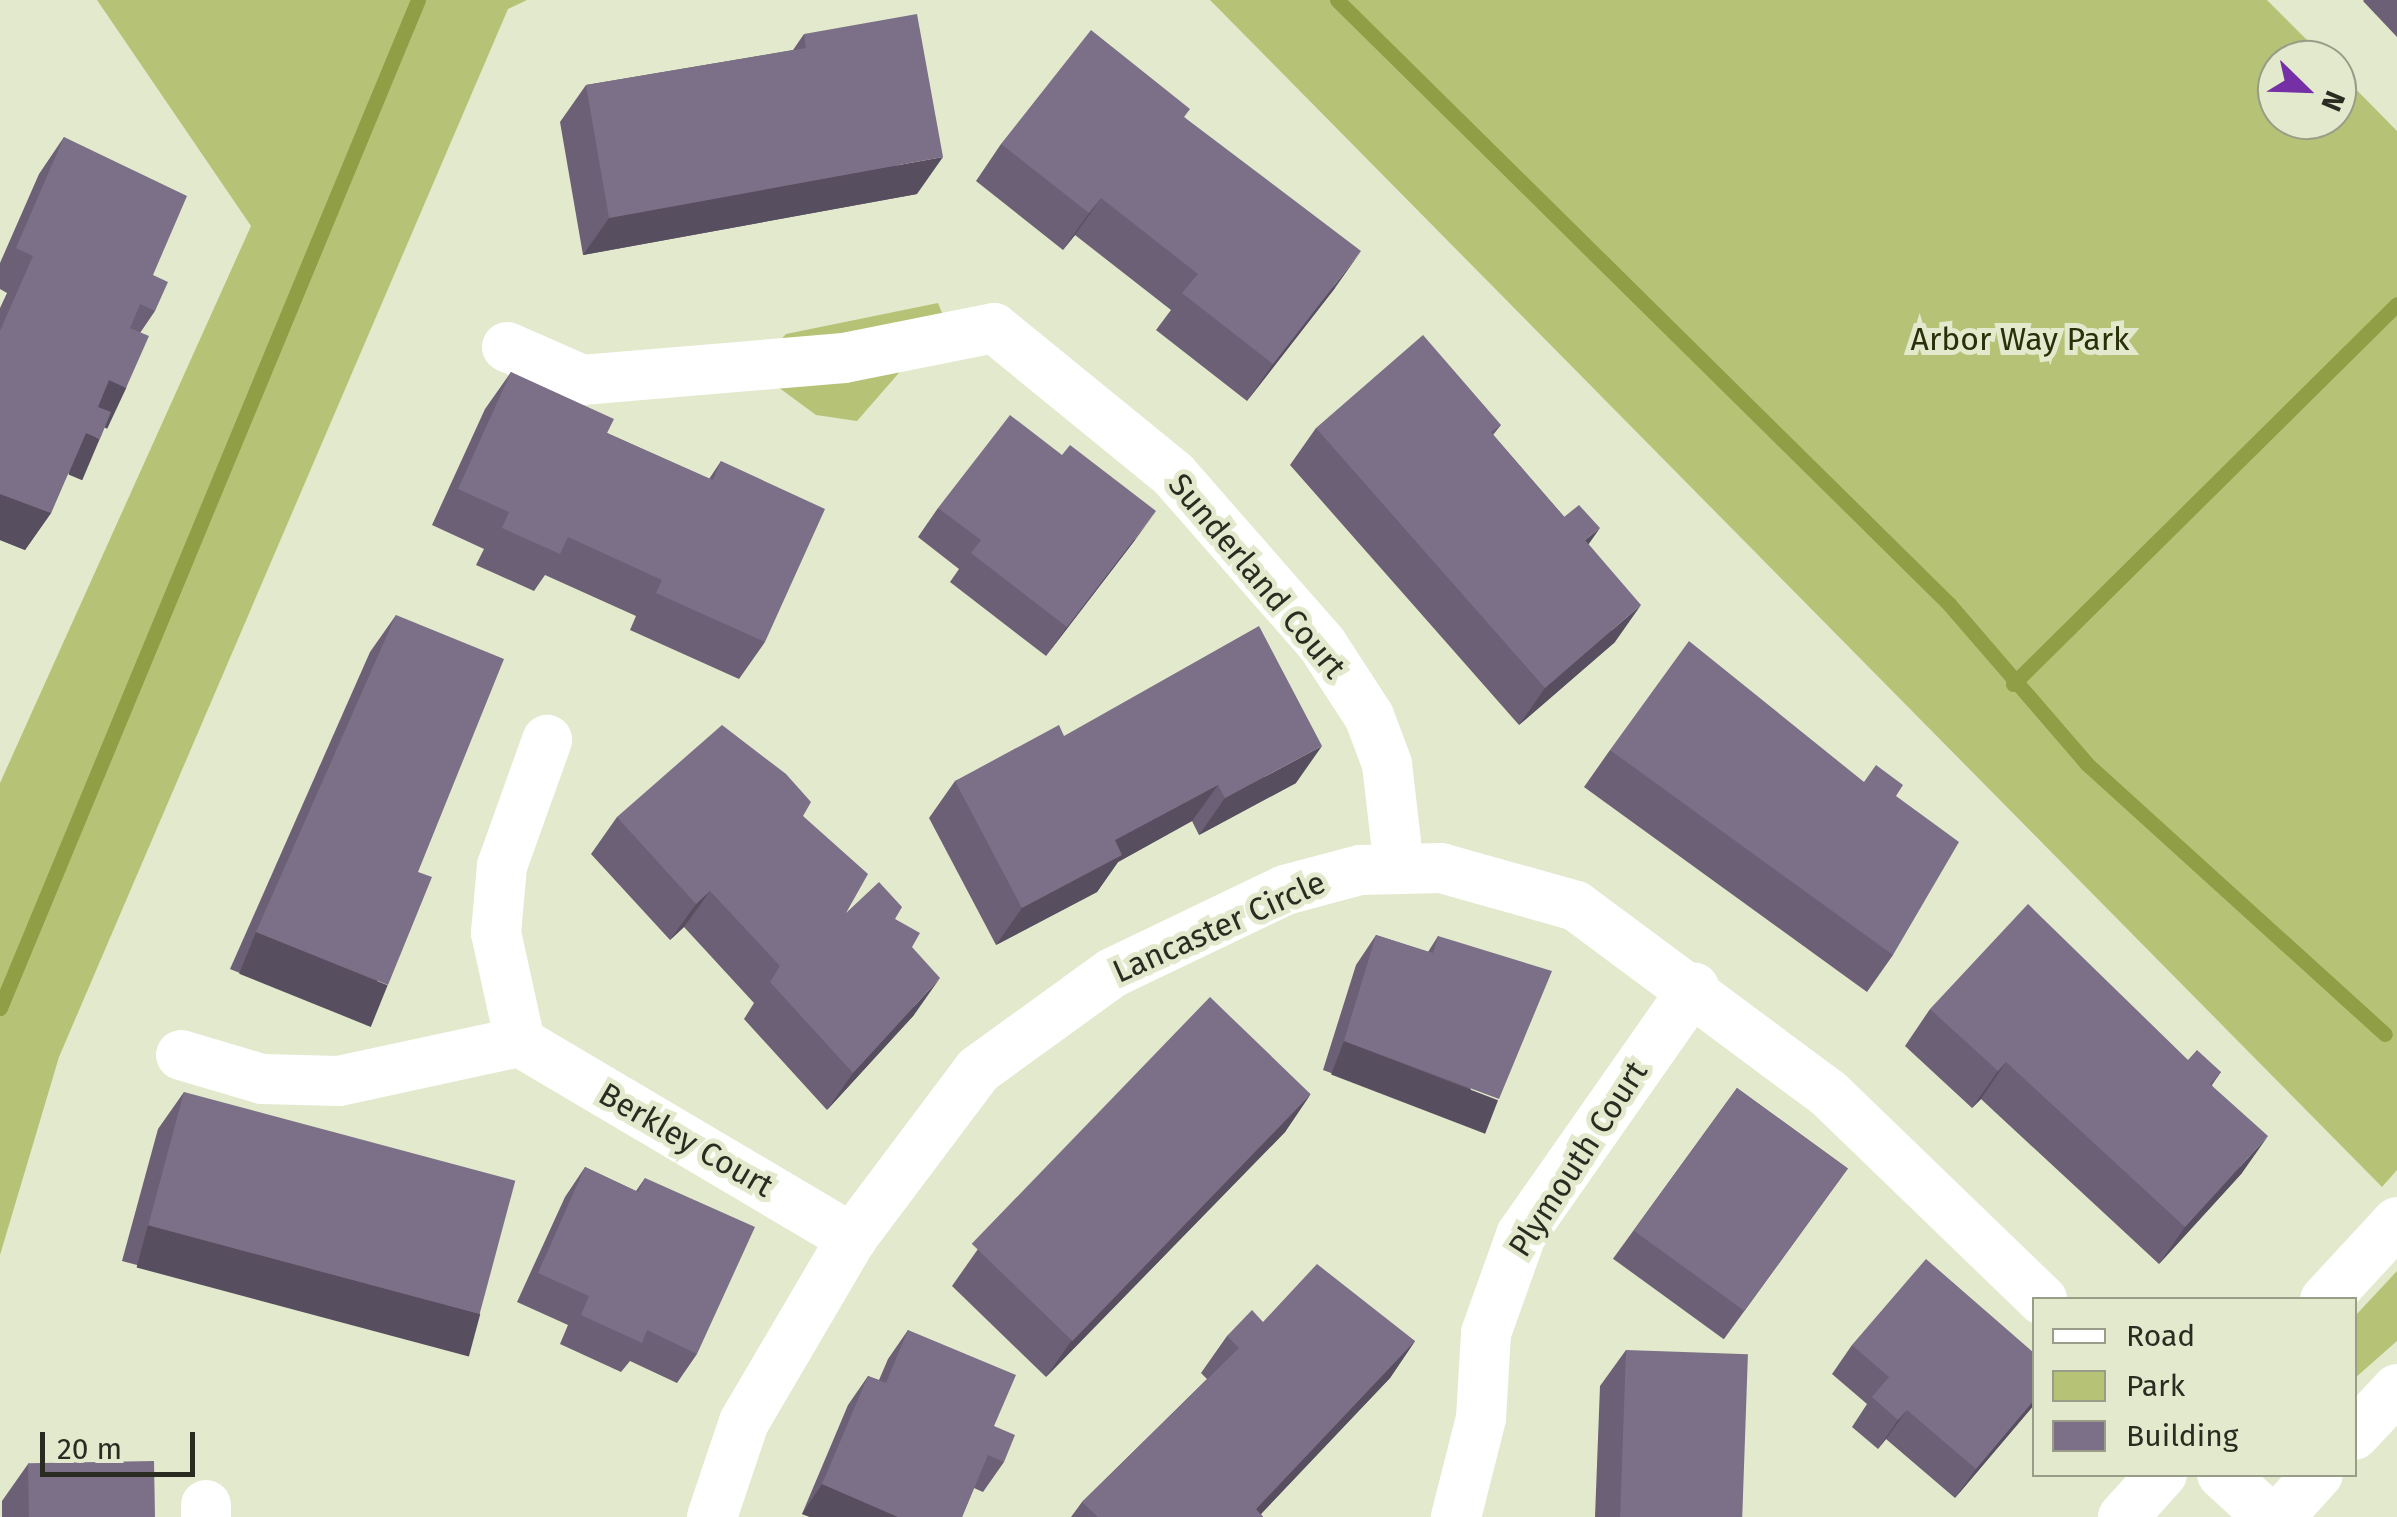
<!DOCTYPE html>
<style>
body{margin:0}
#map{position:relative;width:2397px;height:1517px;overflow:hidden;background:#e3e9cd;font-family:"Fira Sans",sans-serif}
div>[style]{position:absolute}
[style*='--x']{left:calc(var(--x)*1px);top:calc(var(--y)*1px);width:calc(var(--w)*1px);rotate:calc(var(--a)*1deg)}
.green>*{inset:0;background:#b6c376}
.stream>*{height:15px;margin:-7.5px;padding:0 7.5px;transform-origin:7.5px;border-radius:7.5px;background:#909e45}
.minor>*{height:50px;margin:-25px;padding:0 25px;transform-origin:25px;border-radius:25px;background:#fff}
.wall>*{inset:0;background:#6b6075;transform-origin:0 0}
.shaded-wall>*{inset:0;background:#574e5f;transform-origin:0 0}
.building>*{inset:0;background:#7c7088;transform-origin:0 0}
span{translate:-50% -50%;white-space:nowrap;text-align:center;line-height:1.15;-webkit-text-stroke:10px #e3e9cd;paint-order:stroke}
.park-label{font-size:32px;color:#292f08}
.street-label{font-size:32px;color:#2a2c21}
.legend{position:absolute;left:2032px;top:1297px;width:325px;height:180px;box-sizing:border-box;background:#e3e9cd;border:2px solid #999d88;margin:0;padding:12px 18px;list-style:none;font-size:30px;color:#2a2c21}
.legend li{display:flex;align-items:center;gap:20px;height:50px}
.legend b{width:50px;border:2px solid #999d88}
.north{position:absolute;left:2257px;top:40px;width:100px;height:100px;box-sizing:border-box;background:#e3e9cd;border:2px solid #999d88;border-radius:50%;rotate:113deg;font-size:28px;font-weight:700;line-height:40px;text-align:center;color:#2a2c21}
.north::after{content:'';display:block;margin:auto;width:35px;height:45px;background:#7430a4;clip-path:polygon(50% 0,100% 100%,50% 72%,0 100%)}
.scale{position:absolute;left:40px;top:1432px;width:155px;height:45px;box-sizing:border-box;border:5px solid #2a2c21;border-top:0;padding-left:12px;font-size:30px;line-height:35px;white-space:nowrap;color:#2a2c21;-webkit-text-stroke:8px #e3e9cd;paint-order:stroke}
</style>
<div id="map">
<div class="green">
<div style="clip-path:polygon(97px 0,527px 0,508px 9px,59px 1057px,0 1255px,0 783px,251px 226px)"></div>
<div style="clip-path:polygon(1210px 0,2267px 0,2327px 60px,2277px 60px,2277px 120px,2337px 120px,2337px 70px,2397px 131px,2397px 1170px,2382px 1187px)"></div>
<div style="clip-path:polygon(938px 303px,945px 320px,857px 421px,816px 415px,778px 387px,774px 347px,786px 334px)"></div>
<div style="clip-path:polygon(2397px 1271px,2397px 1341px,2355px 1378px,2355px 1316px)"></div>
</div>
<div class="stream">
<div style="--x:1337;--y:0;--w:860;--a:44.62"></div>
<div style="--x:1949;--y:604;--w:211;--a:49.2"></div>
<div style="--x:2087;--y:764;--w:402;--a:42.2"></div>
<div style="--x:2013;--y:684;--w:540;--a:-44.7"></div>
<div style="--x:0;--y:1008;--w:1091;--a:-67.48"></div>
</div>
<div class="minor">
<div style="--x:507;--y:347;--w:82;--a:23.7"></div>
<div style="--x:582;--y:380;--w:263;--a:-4.8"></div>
<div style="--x:844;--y:358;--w:153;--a:-11.3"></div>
<div style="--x:994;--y:328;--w:232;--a:39.2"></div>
<div style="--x:1174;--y:475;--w:225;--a:48.8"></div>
<div style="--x:1322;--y:644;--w:86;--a:56.9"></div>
<div style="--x:1369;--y:716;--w:51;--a:69.4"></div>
<div style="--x:1387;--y:764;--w:105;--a:83.4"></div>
<div style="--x:520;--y:1042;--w:386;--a:30.6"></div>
<div style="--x:520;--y:1042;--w:112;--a:-102.4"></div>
<div style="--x:496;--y:933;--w:67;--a:-84.9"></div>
<div style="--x:502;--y:866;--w:134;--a:-70.3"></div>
<div style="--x:181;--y:1055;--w:84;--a:16.5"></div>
<div style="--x:262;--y:1079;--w:77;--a:1.5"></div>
<div style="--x:339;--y:1081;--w:185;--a:-12.2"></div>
<div style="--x:2325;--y:1300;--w:106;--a:-47.3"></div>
<div style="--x:2354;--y:1435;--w:63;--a:-46.9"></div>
<div style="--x:2222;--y:1474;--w:64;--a:42.5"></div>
<div style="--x:206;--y:1517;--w:12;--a:-90"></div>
<div style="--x:712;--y:1517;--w:100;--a:-71.4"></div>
<div style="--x:744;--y:1422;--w:213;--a:-59.6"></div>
<div style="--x:852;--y:1238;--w:210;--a:-53.1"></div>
<div style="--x:978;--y:1070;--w:165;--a:-35.9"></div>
<div style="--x:1112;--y:973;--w:192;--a:-25.6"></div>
<div style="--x:1285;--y:890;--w:78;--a:-14.9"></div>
<div style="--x:1360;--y:870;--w:81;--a:-1.4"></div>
<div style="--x:1441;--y:868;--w:140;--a:15.7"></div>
<div style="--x:1576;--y:906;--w:314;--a:36.6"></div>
<div style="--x:1828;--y:1093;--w:298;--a:44"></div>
<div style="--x:1456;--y:1517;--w:102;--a:-75.8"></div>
<div style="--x:1481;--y:1418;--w:85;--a:-86.6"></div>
<div style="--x:1486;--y:1333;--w:104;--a:-70.3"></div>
<div style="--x:1521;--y:1235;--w:302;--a:-55"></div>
<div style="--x:2123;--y:1517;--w:58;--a:-47.8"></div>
<div style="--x:2279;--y:1517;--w:58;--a:-47.8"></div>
</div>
<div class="wall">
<div style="clip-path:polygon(2364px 0,2397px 0,2397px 37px,2363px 1px)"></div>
<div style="clip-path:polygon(804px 34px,917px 194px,583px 255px,560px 122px,586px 85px,793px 50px)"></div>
<div style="clip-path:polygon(1184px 117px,1335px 288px,1247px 401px,1156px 330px,1171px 310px,1075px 235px,1063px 250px,976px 181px,1001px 144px)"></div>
<div style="clip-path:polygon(64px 137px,153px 275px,155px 311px,140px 333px,126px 388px,110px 412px,74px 476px,68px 473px,51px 513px,25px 550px,0 540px,0 308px,7px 293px,0 289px,0 263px,39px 174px)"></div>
<div style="clip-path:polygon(511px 372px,607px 433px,709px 479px,721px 461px,765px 642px,739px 679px,630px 630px,636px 616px,545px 575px,534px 591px,476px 565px,484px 549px,432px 525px,485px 409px)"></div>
<div style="clip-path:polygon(1501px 425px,1493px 435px,1588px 544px,1615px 642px,1519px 725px,1290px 465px,1316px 428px)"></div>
<div style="clip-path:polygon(938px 508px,1135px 540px,1046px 656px,950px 582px,959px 569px,918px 537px)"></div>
<div style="clip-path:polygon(396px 615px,418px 872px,362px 1022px,230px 969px,370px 652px)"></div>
<div style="clip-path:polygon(1064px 736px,1296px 783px,1199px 835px,1192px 821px,1118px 862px,1097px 892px,996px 945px,929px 818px,955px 781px)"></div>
<div style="clip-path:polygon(1610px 750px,1864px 782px,1896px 796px,1893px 955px,1867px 992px,1584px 787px)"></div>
<div style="clip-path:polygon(803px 816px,846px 913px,895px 919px,912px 947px,914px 1015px,827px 1110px,744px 1019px,754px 1003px,684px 927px,670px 940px,591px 854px,617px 817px)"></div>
<div style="clip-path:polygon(1376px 935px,1428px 952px,1438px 936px,1479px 1128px,1323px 1070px,1356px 965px)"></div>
<div style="clip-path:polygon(1930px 1009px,2188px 1060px,2221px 1072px,2212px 1085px,2242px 1173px,2159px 1264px,1981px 1099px,1972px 1108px,1905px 1046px)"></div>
<div style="left:1737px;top:1088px;width:137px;height:211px;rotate:36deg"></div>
<div style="clip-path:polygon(184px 1092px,480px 1314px,454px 1350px,122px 1261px,158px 1129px)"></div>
<div style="clip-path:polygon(1310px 1095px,1285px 1132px,1046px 1377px,952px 1286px,978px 1249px)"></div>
<div style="clip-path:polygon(585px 1167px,636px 1191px,645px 1178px,697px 1354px,677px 1383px,630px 1361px,621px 1372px,560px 1344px,568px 1325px,517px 1302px,565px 1197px)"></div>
<div style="clip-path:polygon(1263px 1322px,1415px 1341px,1390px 1378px,1261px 1514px,1263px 1517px,1071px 1517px,1082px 1502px,1207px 1379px,1201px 1373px,1227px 1336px)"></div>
<div style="clip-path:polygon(908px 1330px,994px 1426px,1004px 1462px,983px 1492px,974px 1488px,962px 1517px,810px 1517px,802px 1514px,848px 1405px,868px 1376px,879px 1380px,888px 1359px)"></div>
<div style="clip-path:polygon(1852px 1345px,2034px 1353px,2034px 1405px,1955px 1498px,1886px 1439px,1878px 1449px,1852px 1427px,1867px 1404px,1832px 1374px)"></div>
<div style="clip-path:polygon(1626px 1350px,1739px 1517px,1595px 1517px,1600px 1386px)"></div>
<div style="clip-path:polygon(28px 1464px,155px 1517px,2px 1517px,2px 1501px)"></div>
</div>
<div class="shaded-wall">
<div style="clip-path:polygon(943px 157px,917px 194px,583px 255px,609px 218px)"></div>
<div style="clip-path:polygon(1101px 198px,1075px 235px,1063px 250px,1089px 213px)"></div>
<div style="clip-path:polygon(1361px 251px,1335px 288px,1247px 401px,1273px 364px)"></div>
<div style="left:109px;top:380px;width:19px;height:45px;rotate:25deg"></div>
<div style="left:86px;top:433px;width:15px;height:45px;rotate:23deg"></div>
<div style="clip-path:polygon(0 494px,51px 513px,25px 550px,0 540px)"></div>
<div style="clip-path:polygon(1156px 511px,1135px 540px,1046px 656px,1067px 627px)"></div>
<div style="clip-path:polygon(1600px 528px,1574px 565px,1585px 540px)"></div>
<div style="clip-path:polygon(1641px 605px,1615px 642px,1519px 725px,1545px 688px)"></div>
<div style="clip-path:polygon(1322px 746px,1296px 783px,1199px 835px,1225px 798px)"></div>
<div style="clip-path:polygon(1218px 785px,1192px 821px,1118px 862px,1097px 892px,996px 945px,1022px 908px,1115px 840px)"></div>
<div style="clip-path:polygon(710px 891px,684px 927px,670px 940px,696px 904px)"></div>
<div style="left:256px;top:932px;width:142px;height:45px;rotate:22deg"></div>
<div style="clip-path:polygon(940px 978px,914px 1015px,827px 1110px,853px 1073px)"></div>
<div style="left:1344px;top:1041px;width:165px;height:36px;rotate:21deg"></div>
<div style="clip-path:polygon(2006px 1062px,1981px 1099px,1972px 1108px,1998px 1071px)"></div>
<div style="clip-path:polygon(1310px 1095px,1285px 1132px,1046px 1377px,1072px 1340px)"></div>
<div style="clip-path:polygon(2268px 1136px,2242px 1173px,2159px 1264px,2185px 1227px)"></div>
<div style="left:148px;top:1225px;width:344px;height:44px;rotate:15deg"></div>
<div style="clip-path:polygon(1415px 1341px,1390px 1378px,1258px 1517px,1256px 1509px)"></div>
<div style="clip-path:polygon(2034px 1400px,2034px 1405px,1955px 1498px,1976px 1469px)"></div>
<div style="clip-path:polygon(1907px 1410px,1886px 1439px,1878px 1449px,1898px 1420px)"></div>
<div style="clip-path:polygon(822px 1484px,898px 1517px,810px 1517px,802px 1514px)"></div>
</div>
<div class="building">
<div style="clip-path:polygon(917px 14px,943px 157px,609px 218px,586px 85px,806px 48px,804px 34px)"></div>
<div style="clip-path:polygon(1091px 30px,1190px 109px,1184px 117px,1361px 251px,1273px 364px,1182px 293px,1198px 274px,1101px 198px,1089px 213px,1001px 144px)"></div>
<div style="clip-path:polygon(64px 137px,187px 196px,153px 275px,168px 282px,155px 311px,140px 304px,130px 328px,149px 336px,126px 388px,109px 380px,98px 407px,111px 412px,100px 439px,86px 433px,51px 513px,0 494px,0 331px,33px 256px,16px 248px)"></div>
<div style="clip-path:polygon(1423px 335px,1501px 425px,1491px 432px,1564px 517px,1579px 505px,1600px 528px,1585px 540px,1641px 605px,1545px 688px,1316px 428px)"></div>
<div style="clip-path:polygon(511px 372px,614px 419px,607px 433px,713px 480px,721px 461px,825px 509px,765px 642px,656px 593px,662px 580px,568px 537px,560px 554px,502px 528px,509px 512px,458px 489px)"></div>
<div style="clip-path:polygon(1010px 415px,1062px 455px,1070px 445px,1156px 511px,1067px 627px,971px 553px,981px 540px,938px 508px)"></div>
<div style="clip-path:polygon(396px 615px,504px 659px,418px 872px,432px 877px,388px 985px,256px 932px)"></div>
<div style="clip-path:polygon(1259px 626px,1322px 746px,1225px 798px,1218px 785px,1115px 840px,1122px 855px,1022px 908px,955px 781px,1059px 725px,1064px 736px)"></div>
<div style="clip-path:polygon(1689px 641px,1864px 782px,1876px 765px,1903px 785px,1896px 796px,1959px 842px,1893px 955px,1610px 750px)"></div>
<div style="clip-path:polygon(722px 725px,786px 774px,811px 802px,803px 816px,868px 874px,846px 913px,879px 882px,902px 907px,895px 919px,920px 933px,912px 947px,940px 978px,853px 1073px,770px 982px,780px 966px,710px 891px,696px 904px,617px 817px)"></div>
<div style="clip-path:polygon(2028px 904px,2188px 1060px,2197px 1050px,2221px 1072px,2210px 1084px,2268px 1136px,2185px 1227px,2006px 1062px,1998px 1071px,1930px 1009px)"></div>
<div style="clip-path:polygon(1376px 935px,1433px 953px,1438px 936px,1552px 971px,1499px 1099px,1344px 1041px)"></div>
<div style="left:1210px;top:997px;width:140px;height:343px;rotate:44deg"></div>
<div style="left:1737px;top:1088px;width:137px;height:176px;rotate:36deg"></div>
<div style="left:184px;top:1092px;width:343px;height:138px;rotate:15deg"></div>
<div style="clip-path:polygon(585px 1167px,638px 1192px,645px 1178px,755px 1227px,697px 1354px,647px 1330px,642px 1343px,581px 1315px,589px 1296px,538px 1273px)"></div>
<div style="clip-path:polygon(1926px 1259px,2034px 1353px,2034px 1400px,1976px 1469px,1907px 1410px,1898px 1420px,1872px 1397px,1889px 1377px,1852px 1345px)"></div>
<div style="clip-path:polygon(1317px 1264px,1415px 1341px,1256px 1509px,1263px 1517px,1098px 1517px,1082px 1502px,1239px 1348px,1227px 1336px,1252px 1310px,1263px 1322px)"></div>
<div style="clip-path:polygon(908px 1330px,1016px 1375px,994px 1426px,1015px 1435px,1004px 1462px,988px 1455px,962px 1517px,898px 1517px,822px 1484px,868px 1376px,886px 1383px)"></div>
<div style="left:1626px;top:1350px;width:122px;height:167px;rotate:2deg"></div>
<div style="left:154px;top:1461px;width:56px;height:126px;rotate:89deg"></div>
</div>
<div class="park-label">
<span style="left:2020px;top:339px">Arbor Way Park</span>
</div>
<div class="street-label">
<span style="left:1257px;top:576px;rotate:50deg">Sunderland Court</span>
<span style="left:1219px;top:927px;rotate:-24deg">Lancaster Circle</span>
<span style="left:686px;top:1140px;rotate:30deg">Berkley Court</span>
<span style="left:1578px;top:1159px;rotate:-57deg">Plymouth Court</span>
</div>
<ul class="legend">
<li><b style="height:12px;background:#fff"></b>Road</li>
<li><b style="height:28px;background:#b6c376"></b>Park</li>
<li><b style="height:28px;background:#7c7088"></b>Building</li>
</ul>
<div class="north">N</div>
<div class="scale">20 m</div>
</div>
